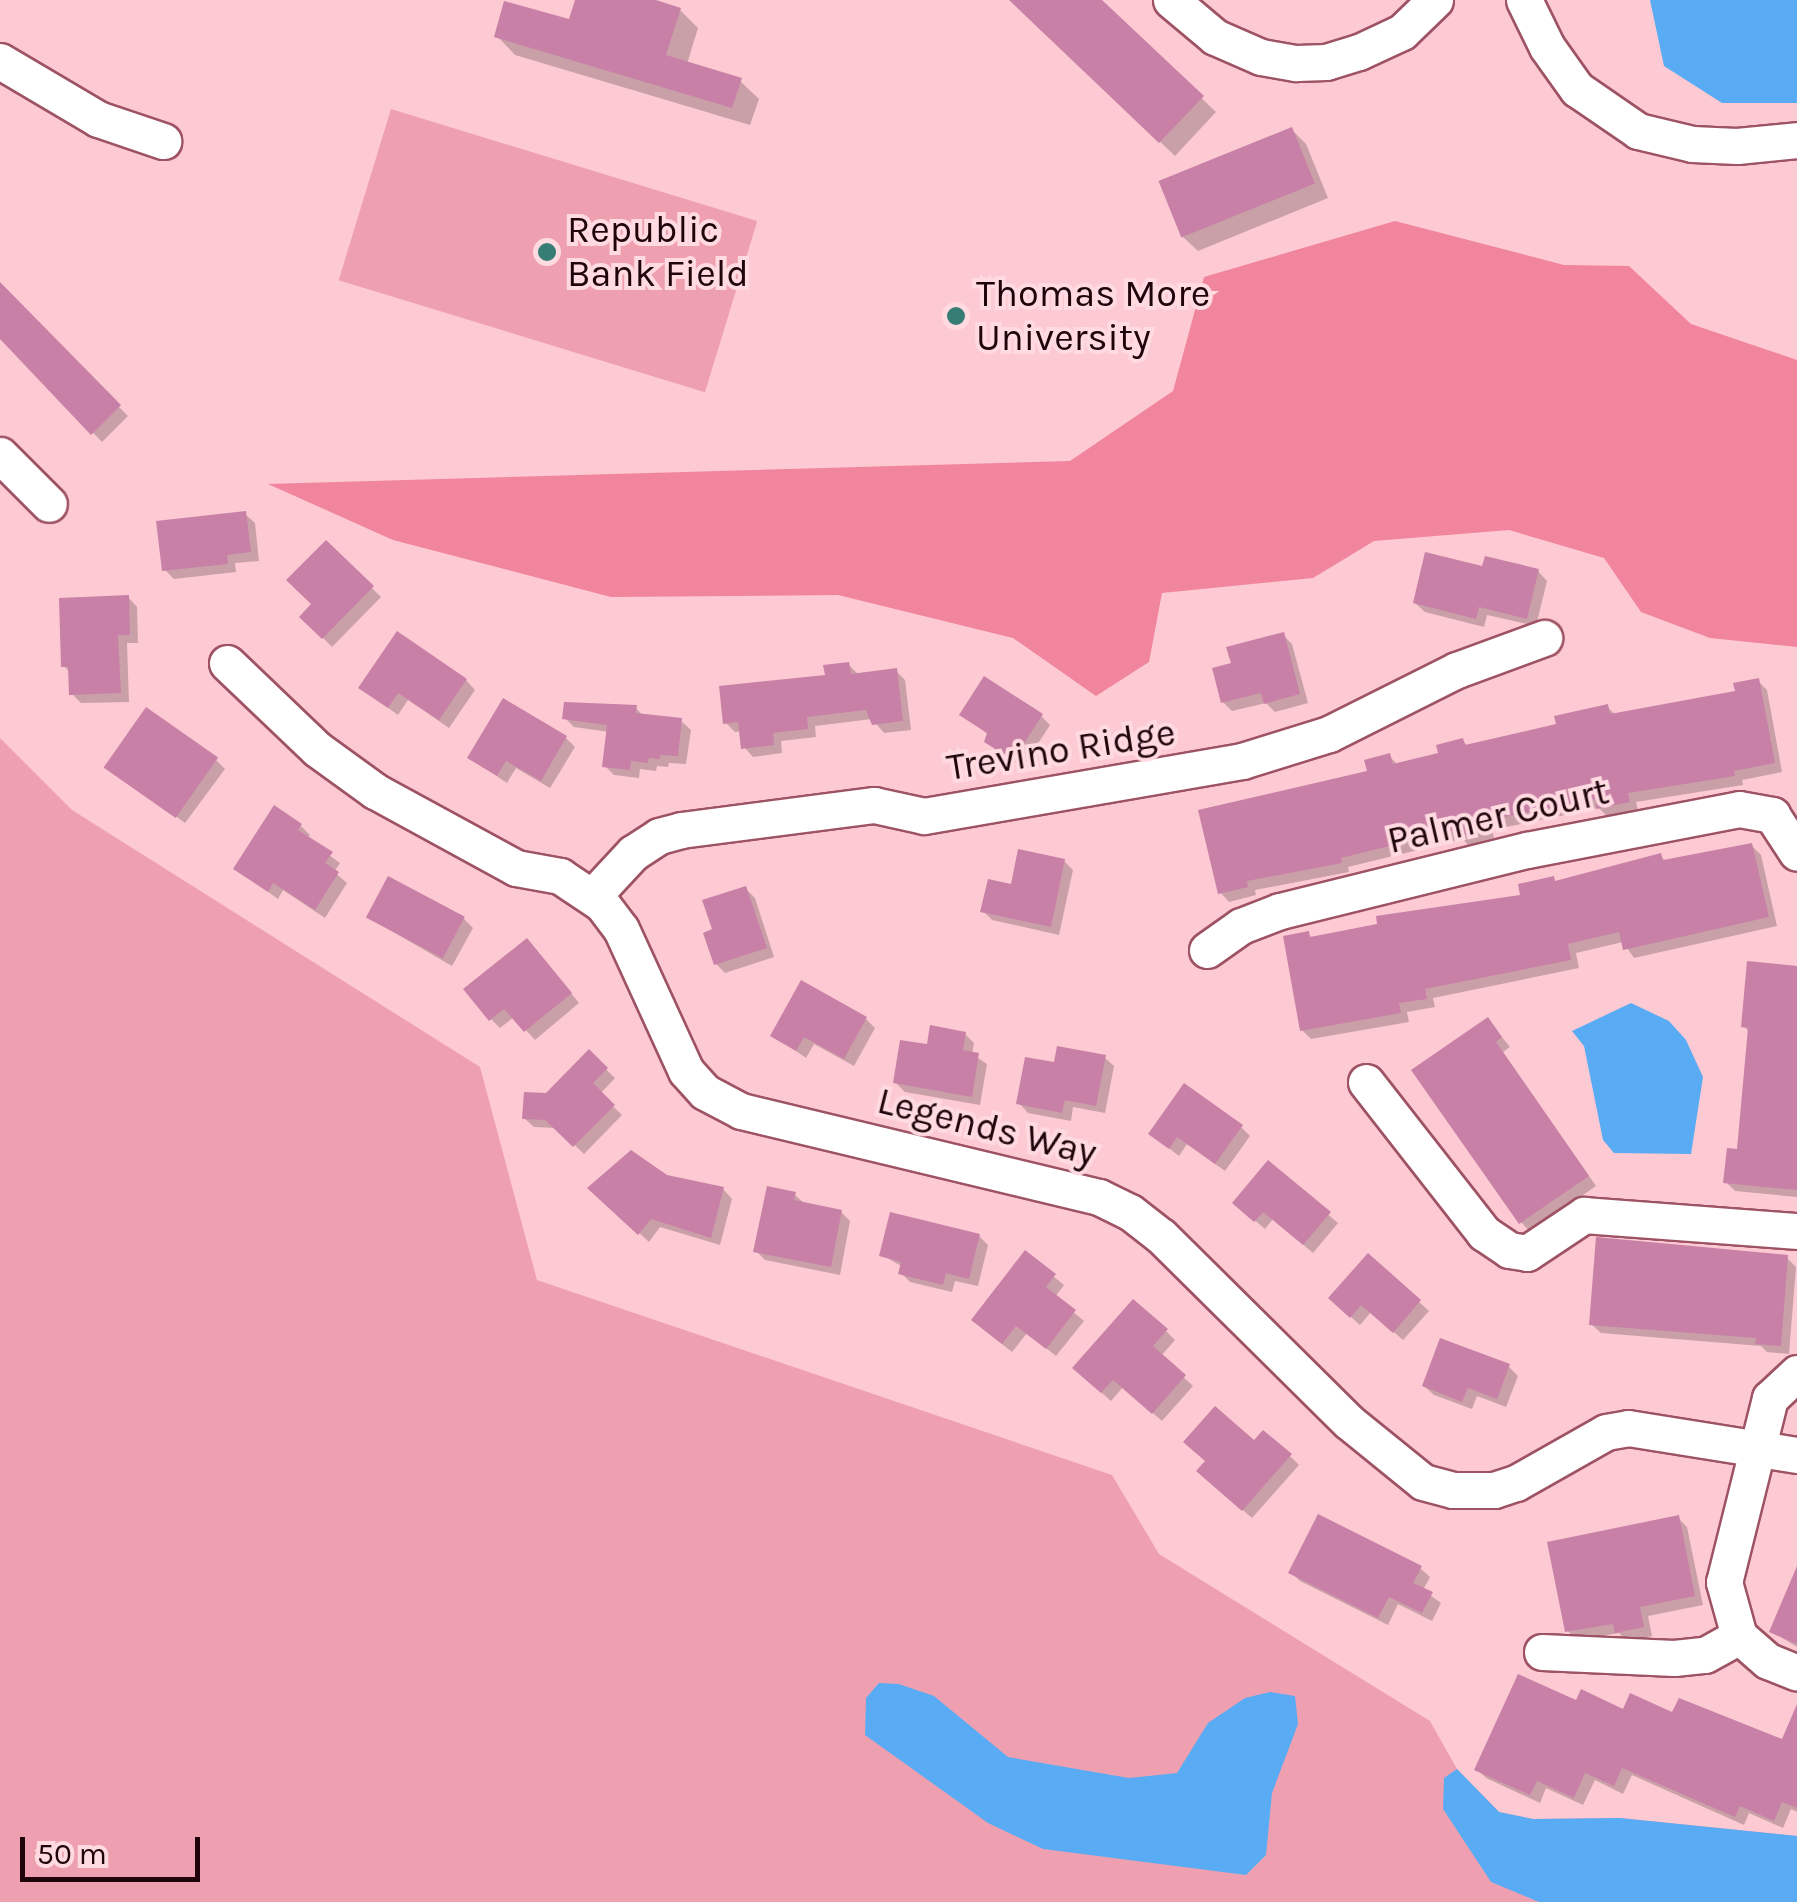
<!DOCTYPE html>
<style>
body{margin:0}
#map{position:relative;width:1797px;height:1902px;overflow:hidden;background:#fdc9d2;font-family:Karla,sans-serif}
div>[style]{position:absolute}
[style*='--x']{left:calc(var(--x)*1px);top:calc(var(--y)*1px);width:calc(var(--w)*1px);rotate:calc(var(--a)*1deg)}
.green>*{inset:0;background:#efa0b0;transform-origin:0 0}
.forest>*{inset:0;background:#f0859d}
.water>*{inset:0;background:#59acf3}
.shadow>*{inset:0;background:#0003}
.building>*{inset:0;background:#c880a6;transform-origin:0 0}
.roads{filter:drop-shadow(2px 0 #9e5364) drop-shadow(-2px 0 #9e5364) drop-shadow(0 2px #9e5364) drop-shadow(0 -2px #9e5364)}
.minor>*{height:35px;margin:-17.5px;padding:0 17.5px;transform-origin:17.5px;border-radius:17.5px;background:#fff}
.dots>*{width:28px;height:28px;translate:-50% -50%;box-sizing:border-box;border:5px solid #ffdbe1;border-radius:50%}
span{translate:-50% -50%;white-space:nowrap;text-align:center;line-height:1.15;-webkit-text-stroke:8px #ffdbe1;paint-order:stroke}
.poi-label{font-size:38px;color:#1f040b}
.left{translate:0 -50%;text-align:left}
.street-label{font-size:38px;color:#1f040b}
.scale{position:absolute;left:20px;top:1837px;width:180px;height:45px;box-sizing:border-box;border:5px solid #1f040b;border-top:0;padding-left:12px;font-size:30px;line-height:35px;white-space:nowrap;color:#1f040b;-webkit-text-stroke:8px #ffdbe1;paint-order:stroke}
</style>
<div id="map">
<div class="green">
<div style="left:391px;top:109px;width:383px;height:179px;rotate:17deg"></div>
<div style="clip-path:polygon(0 738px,72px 810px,480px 1067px,537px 1280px,1112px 1475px,1159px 1554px,1430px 1721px,1457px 1769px,1499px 1812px,1533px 1819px,1620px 1818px,1797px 1836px,1797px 1902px,0 1902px)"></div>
</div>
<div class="forest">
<div style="clip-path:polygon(1395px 221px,1564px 265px,1629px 266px,1691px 324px,1797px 360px,1797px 647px,1710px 638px,1641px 612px,1604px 558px,1509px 530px,1374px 541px,1313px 578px,1162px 593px,1149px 662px,1096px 696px,1013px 638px,838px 595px,611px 597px,393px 540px,268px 484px,1070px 461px,1173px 391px,1204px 277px)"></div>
</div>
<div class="water">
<div style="clip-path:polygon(1650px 0,1797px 0,1797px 103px,1722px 103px,1664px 66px)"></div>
<div style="clip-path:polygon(1631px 1003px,1669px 1021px,1686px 1040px,1703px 1077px,1691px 1154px,1614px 1153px,1603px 1140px,1584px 1046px,1572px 1031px)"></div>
<div style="clip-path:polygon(879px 1683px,899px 1684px,934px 1696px,1008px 1757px,1129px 1778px,1177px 1773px,1208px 1723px,1245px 1698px,1270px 1692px,1295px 1696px,1298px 1724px,1272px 1793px,1266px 1855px,1246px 1875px,1043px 1849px,988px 1823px,865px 1735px,866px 1698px)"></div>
<div style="clip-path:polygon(1457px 1769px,1499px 1812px,1533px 1819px,1620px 1818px,1797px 1836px,1797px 1902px,1539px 1902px,1491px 1882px,1443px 1809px,1444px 1778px)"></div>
</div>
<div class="shadow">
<div style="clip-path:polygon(578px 0,648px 0,680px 10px,698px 28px,687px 64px,740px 81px,759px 99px,750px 125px,515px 55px,497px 36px,571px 22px)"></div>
<div style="clip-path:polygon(1012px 0,1099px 0,1216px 112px,1175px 156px)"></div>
<div style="clip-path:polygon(1292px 130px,1306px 144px,1328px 198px,1198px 251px,1183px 237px)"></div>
<div style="clip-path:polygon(0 286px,128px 416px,102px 442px,0 336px)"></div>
<div style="clip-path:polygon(245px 514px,255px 523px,259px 561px,235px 563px,236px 572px,174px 579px,165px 570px)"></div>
<div style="clip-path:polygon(326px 543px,381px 597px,332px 647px,302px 617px,315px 605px)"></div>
<div style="clip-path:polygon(1484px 569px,1538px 571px,1547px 581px,1536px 626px,1487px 615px,1484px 627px,1425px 612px,1415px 603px)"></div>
<div style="clip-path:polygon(128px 597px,137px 607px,138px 643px,127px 643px,129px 702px,81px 703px,72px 694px,71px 674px,64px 666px)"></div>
<div style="clip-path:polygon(1283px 635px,1292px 644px,1308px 703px,1275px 712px,1266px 703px,1232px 711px,1223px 702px,1234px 665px)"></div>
<div style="clip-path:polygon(848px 664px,858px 674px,896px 671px,905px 680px,911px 730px,884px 733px,872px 719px,815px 726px,816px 737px,781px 741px,782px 753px,753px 757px,744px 747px,742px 731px,735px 732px,725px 722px)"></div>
<div style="clip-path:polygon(466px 680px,475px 690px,449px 728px,408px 700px,398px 715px,361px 688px)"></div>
<div style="clip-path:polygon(1758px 681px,1767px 690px,1782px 772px,1742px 780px,1743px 785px,1636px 802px,1638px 811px,1608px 817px,1599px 808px,1492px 830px,1494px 838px,1468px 845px,1463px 839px,1348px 867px,1349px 872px,1255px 890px,1256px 895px,1229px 902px,1220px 892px,1389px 756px,1398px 765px,1441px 755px,1462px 740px,1468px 746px,1559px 726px,1607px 707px,1616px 715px,1738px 693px)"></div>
<div style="clip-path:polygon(636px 708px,644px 717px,681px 721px,691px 730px,686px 764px,669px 763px,668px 767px,657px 766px,656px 771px,640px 769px,639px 778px,614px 775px,605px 766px,609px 732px,574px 727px,565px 718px)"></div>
<div style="clip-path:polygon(962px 714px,1041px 716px,1050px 725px,1023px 767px,997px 751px,987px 741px,989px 735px)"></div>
<div style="clip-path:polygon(566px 738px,575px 747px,550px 788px,516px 768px,507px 783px,470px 758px)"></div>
<div style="clip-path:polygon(216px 760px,225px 769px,185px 823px,106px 766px)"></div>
<div style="clip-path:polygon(301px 826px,310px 835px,307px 839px,340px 863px,334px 872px,347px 883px,325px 918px,283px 890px,278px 899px,236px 868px)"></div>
<div style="clip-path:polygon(1752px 846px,1761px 855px,1777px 926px,1634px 958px,1623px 942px,1576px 953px,1579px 968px,1433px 998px,1435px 1007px,1407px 1012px,1409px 1022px,1311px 1039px,1302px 1030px,1308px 934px,1313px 939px,1523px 897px,1553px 879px,1557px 883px,1660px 856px,1666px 862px)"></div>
<div style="clip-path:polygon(1064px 861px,1073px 870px,1059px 935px,992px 920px,983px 911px)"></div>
<div style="clip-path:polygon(746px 889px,755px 898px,774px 957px,725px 973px,716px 964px)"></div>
<div style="clip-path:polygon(369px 918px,464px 919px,473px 928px,452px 966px)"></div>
<div style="clip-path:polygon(536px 950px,579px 1003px,535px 1040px,514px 1017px,500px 1028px,491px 1019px)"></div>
<div style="clip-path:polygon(1797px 968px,1797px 1197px,1735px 1191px,1726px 1182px,1739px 1152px,1750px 1033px,1744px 1026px)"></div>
<div style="clip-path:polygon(866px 1019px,875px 1028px,854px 1066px,814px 1044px,806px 1058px,773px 1035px)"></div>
<div style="clip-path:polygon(1488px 1020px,1510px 1047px,1503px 1052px,1596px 1186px,1530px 1232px,1521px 1222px)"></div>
<div style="clip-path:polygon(965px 1034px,974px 1043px,972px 1054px,987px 1064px,980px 1105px,905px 1092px,896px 1083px,929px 1047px)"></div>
<div style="clip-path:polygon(589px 1053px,615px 1078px,600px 1094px,622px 1115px,584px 1154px,557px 1128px,534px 1127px,524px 1118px)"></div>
<div style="clip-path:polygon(1104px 1057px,1114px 1066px,1105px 1113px,1073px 1107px,1071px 1121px,1028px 1113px,1019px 1103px,1056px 1065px)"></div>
<div style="clip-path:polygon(1241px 1127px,1250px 1136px,1225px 1171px,1187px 1144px,1179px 1156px,1151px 1134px)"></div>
<div style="clip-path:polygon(1268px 1163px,1338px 1223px,1313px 1253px,1273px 1219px,1265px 1229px,1244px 1211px)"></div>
<div style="clip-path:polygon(666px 1177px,723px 1189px,732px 1199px,720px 1245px,660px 1227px,649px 1242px,591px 1188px)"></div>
<div style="clip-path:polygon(794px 1194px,805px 1204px,841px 1212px,850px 1221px,840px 1275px,765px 1260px,756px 1251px)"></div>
<div style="clip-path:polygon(979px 1236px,988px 1245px,978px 1286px,955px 1281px,952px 1292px,910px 1282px,901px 1273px,903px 1267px,882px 1255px)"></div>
<div style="clip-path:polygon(1026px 1254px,1064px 1285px,1055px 1297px,1084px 1321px,1056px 1356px,1027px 1333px,1012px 1352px,983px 1329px)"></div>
<div style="clip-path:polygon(1368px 1256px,1429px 1311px,1403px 1340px,1371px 1312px,1360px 1325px,1340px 1307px)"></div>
<div style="clip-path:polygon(1786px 1257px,1796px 1267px,1789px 1354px,1767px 1352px,1761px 1346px,1601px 1333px,1591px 1324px)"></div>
<div style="clip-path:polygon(1166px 1331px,1175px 1340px,1161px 1356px,1193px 1386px,1162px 1421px,1123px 1387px,1111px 1401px,1084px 1377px)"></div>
<div style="clip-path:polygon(1509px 1367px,1518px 1376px,1506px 1407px,1477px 1396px,1472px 1409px,1434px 1395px,1424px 1386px)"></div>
<div style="clip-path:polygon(1255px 1444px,1290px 1456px,1299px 1465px,1252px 1518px,1208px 1480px)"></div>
<div style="clip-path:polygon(1678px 1518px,1687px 1527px,1703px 1605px,1648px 1616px,1652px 1636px,1627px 1641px,1619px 1633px,1577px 1640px,1568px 1631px)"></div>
<div style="clip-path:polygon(1420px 1568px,1430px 1577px,1423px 1590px,1441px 1603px,1432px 1621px,1398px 1604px,1388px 1625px,1300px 1581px,1291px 1572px)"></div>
<div style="clip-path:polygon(1797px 1573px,1797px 1647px,1772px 1632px)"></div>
<div style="clip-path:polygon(1577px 1703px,1674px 1715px,1783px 1742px,1797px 1732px,1797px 1812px,1791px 1809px,1783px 1828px,1749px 1813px,1744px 1825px,1632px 1775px,1623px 1794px,1595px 1780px,1583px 1805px,1546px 1788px,1540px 1803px,1486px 1778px,1477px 1769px)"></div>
</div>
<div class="building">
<div style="clip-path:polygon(575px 0,656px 0,681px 8px,666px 55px,742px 78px,732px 108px,494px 37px,504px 1px,569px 19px)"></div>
<div style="clip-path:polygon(1009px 0,1102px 0,1204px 96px,1159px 143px)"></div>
<div style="left:1292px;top:127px;width:61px;height:144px;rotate:68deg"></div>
<div style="clip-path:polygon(0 282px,121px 405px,91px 435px,0 339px)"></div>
<div style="clip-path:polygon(246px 511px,251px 552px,227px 555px,228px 564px,162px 571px,156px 521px)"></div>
<div style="clip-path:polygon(326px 540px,374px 586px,322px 639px,299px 617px,311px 604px,286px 580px)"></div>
<div style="clip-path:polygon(1425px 552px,1482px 566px,1485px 556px,1539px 569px,1527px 619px,1479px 607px,1476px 619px,1413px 603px)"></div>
<div style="clip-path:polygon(129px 595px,130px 635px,118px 635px,121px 693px,69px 695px,68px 667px,61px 667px,59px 598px)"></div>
<div style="clip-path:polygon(397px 631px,467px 679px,439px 720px,398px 693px,388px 708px,358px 688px)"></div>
<div style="clip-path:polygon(1284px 632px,1300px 694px,1264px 704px,1261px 693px,1221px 703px,1212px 668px,1231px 663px,1226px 647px)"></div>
<div style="clip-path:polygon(849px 662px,851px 674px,897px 668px,903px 721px,872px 725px,866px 710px,807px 717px,808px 729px,773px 733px,774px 745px,741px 749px,738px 722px,723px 724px,719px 686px,825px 675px,823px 665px)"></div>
<div style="clip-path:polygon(984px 676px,1043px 714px,1013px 760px,984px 742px,987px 733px,959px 715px)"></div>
<div style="clip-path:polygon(1759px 678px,1775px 763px,1734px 771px,1735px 776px,1628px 793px,1630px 802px,1597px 809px,1595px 799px,1484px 821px,1486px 829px,1457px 837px,1455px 830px,1341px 858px,1342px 863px,1247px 881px,1248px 887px,1218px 894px,1198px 810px,1367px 771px,1364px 760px,1390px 753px,1393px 764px,1438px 753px,1436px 745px,1463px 738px,1465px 745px,1556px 724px,1554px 716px,1608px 704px,1610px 714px,1735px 691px,1733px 683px)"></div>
<div style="clip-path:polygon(503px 698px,567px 736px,541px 781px,506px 761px,497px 776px,467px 758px)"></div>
<div style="clip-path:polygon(564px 702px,637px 705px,636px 713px,682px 718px,678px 756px,660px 755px,660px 759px,649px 758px,648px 763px,631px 761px,630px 770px,602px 767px,607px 725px,562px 719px)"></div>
<div style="left:146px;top:707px;width:88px;height:74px;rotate:35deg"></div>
<div style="clip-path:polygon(274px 805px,302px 824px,298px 830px,333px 852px,325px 863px,339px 872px,315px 910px,273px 883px,268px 892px,233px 869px)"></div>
<div style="clip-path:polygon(1752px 843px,1769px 917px,1623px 950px,1619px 932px,1568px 944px,1571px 960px,1425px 989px,1427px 999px,1399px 1003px,1401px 1013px,1300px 1031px,1283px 936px,1309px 931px,1310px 937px,1377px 924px,1376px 916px,1520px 895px,1518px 884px,1554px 876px,1555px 881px,1661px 853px,1663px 860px)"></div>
<div style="clip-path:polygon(1018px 849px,1065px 859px,1051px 927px,980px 912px,988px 879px,1011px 884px)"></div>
<div style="left:388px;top:876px;width:87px;height:47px;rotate:28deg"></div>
<div style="clip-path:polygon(746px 886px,767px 948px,714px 965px,703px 933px,712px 929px,702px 900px)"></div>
<div style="clip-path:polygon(527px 938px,572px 993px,524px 1032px,504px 1009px,489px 1021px,463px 989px)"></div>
<div style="clip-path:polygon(1747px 961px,1797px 966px,1797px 1190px,1723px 1183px,1727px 1148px,1737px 1149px,1748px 1028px,1741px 1027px)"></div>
<div style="clip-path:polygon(801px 980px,867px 1017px,844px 1059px,804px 1037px,796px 1051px,770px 1036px)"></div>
<div style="clip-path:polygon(1488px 1017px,1502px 1037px,1496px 1042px,1589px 1176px,1519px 1224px,1411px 1070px)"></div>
<div style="clip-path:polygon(930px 1025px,966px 1032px,963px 1050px,979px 1053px,972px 1097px,893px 1083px,900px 1040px,927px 1044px)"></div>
<div style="clip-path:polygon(1057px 1046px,1106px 1055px,1096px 1106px,1065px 1100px,1062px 1113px,1016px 1104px,1025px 1057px,1054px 1062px)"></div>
<div style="clip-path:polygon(589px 1049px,608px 1068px,593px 1083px,615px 1105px,573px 1147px,545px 1120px,522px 1119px,524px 1092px,546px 1093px)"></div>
<div style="clip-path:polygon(1184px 1083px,1243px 1125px,1215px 1164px,1177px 1137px,1169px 1149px,1148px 1134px)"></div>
<div style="clip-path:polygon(631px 1150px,667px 1175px,724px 1187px,711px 1238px,651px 1219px,638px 1235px,587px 1188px)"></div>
<div style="clip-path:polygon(1268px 1160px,1331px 1212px,1303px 1245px,1263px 1212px,1254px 1222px,1232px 1203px)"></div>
<div style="clip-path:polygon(767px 1186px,796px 1192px,794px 1200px,842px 1210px,831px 1267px,753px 1252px)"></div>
<div style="clip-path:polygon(890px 1212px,980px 1234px,969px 1279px,946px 1273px,943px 1285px,898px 1274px,901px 1262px,879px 1256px)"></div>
<div style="clip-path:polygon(1596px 1237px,1788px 1255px,1781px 1346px,1755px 1344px,1756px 1338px,1589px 1325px)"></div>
<div style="clip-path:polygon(1025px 1250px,1056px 1274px,1046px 1287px,1076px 1310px,1046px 1349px,1016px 1326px,1002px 1344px,971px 1320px)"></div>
<div style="clip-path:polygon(1368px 1253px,1421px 1300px,1393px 1333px,1361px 1305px,1350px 1318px,1328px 1298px)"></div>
<div style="clip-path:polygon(1133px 1299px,1168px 1329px,1153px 1346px,1186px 1375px,1152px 1414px,1113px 1380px,1101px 1393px,1072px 1368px)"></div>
<div style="clip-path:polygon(1440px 1338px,1510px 1364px,1497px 1399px,1468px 1388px,1462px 1402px,1422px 1386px)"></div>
<div style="clip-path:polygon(1215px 1406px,1254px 1440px,1263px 1430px,1292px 1454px,1242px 1511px,1196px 1471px,1205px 1461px,1183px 1442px)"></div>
<div style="clip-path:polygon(1318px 1514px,1422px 1566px,1413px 1583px,1433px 1592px,1422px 1613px,1389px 1597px,1378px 1618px,1288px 1573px)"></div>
<div style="clip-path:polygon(1679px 1515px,1695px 1596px,1640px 1607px,1644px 1627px,1615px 1633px,1613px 1624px,1565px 1632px,1547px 1542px)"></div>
<div style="clip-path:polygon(1797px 1566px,1797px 1644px,1769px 1632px)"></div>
<div style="clip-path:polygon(1518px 1674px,1576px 1700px,1581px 1689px,1623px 1709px,1630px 1693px,1672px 1712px,1679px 1698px,1782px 1739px,1797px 1704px,1797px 1808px,1782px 1802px,1774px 1821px,1740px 1806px,1735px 1817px,1622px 1768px,1614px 1786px,1585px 1773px,1574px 1798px,1537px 1781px,1530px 1795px,1474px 1770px)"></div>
</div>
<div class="roads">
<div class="minor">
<div style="--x:1171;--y:0;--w:57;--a:40.1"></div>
<div style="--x:1215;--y:37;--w:50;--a:23.5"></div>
<div style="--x:1261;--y:57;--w:36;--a:10"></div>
<div style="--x:1296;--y:63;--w:30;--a:-2"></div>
<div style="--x:1326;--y:62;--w:34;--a:-17"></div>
<div style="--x:1359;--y:52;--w:47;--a:-24.9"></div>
<div style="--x:1402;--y:32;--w:46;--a:-44.1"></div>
<div style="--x:1524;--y:0;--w:52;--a:63.9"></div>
<div style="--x:1547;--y:47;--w:52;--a:54.5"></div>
<div style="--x:1577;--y:89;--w:74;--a:34.5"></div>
<div style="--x:1638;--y:131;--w:56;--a:13.5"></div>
<div style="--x:1692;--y:144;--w:45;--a:2.5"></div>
<div style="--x:1737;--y:146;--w:60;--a:-5.7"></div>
<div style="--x:0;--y:61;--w:114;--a:30.6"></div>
<div style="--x:98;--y:119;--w:69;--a:18.7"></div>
<div style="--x:0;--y:455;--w:69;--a:45"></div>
<div style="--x:227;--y:663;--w:124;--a:43.7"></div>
<div style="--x:317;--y:749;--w:72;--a:35.9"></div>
<div style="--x:375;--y:791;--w:161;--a:28.6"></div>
<div style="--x:516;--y:868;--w:45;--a:10.3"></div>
<div style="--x:560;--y:876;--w:50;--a:33.7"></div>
<div style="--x:602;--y:904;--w:31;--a:53"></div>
<div style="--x:621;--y:929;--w:156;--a:65.4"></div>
<div style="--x:686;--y:1071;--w:28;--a:48"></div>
<div style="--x:705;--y:1092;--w:41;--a:27.8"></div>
<div style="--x:741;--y:1111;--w:368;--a:13.5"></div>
<div style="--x:1099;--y:1197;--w:34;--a:26"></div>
<div style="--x:1130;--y:1212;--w:39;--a:38"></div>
<div style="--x:1161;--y:1236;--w:264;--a:44.7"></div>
<div style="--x:1349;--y:1422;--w:95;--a:39"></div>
<div style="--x:1423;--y:1482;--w:31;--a:15"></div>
<div style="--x:1453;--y:1490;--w:41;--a:0"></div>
<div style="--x:1494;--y:1490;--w:23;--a:-18"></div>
<div style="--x:1516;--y:1483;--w:103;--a:-29.5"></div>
<div style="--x:1606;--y:1432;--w:22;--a:-10"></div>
<div style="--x:1628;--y:1428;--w:171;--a:9.1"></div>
<div style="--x:593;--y:896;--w:59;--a:-47.1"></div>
<div style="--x:633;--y:853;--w:31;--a:-33"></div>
<div style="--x:659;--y:836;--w:23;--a:-15"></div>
<div style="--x:681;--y:830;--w:195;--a:-7.4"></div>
<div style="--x:874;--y:805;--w:51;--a:12.4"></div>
<div style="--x:924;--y:816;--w:323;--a:-9.8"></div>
<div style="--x:1242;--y:761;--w:91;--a:-17.2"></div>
<div style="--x:1329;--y:734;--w:143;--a:-26.6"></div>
<div style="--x:1457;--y:670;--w:93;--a:-20.2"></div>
<div style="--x:1207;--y:950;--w:42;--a:-35.2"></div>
<div style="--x:1241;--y:926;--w:42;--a:-21"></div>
<div style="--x:1280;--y:911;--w:254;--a:-13.9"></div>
<div style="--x:1527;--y:850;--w:216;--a:-10.9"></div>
<div style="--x:1739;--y:809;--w:34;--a:10"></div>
<div style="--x:1772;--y:815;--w:45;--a:56.7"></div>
<div style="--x:1366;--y:1082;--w:192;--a:52"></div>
<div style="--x:1484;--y:1233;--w:30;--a:34"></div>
<div style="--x:1509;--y:1250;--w:18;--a:9"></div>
<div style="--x:1527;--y:1253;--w:69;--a:-33.7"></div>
<div style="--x:1584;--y:1215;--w:214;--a:4.3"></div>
<div style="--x:1797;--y:1373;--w:37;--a:137"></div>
<div style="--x:1770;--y:1398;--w:190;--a:104"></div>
<div style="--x:1724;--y:1582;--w:56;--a:74.5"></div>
<div style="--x:1739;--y:1636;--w:38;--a:41"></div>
<div style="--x:1768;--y:1661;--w:31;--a:22"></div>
<div style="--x:1542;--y:1652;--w:132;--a:2.6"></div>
<div style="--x:1674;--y:1658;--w:31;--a:-6"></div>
<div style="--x:1705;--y:1655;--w:39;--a:-29"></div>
</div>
</div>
<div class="dots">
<div style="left:547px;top:252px;background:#367d76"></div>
<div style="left:956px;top:316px;background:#367d76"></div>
</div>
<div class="poi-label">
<span class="left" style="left:567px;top:252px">Republic<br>Bank Field</span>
<span class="left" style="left:976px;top:316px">Thomas More<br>University</span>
</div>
<div class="street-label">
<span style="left:1061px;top:750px;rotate:-9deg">Trevino Ridge</span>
<span style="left:1498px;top:816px;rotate:-13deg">Palmer Court</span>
<span style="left:987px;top:1127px;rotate:14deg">Legends Way</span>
</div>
<div class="scale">50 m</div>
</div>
